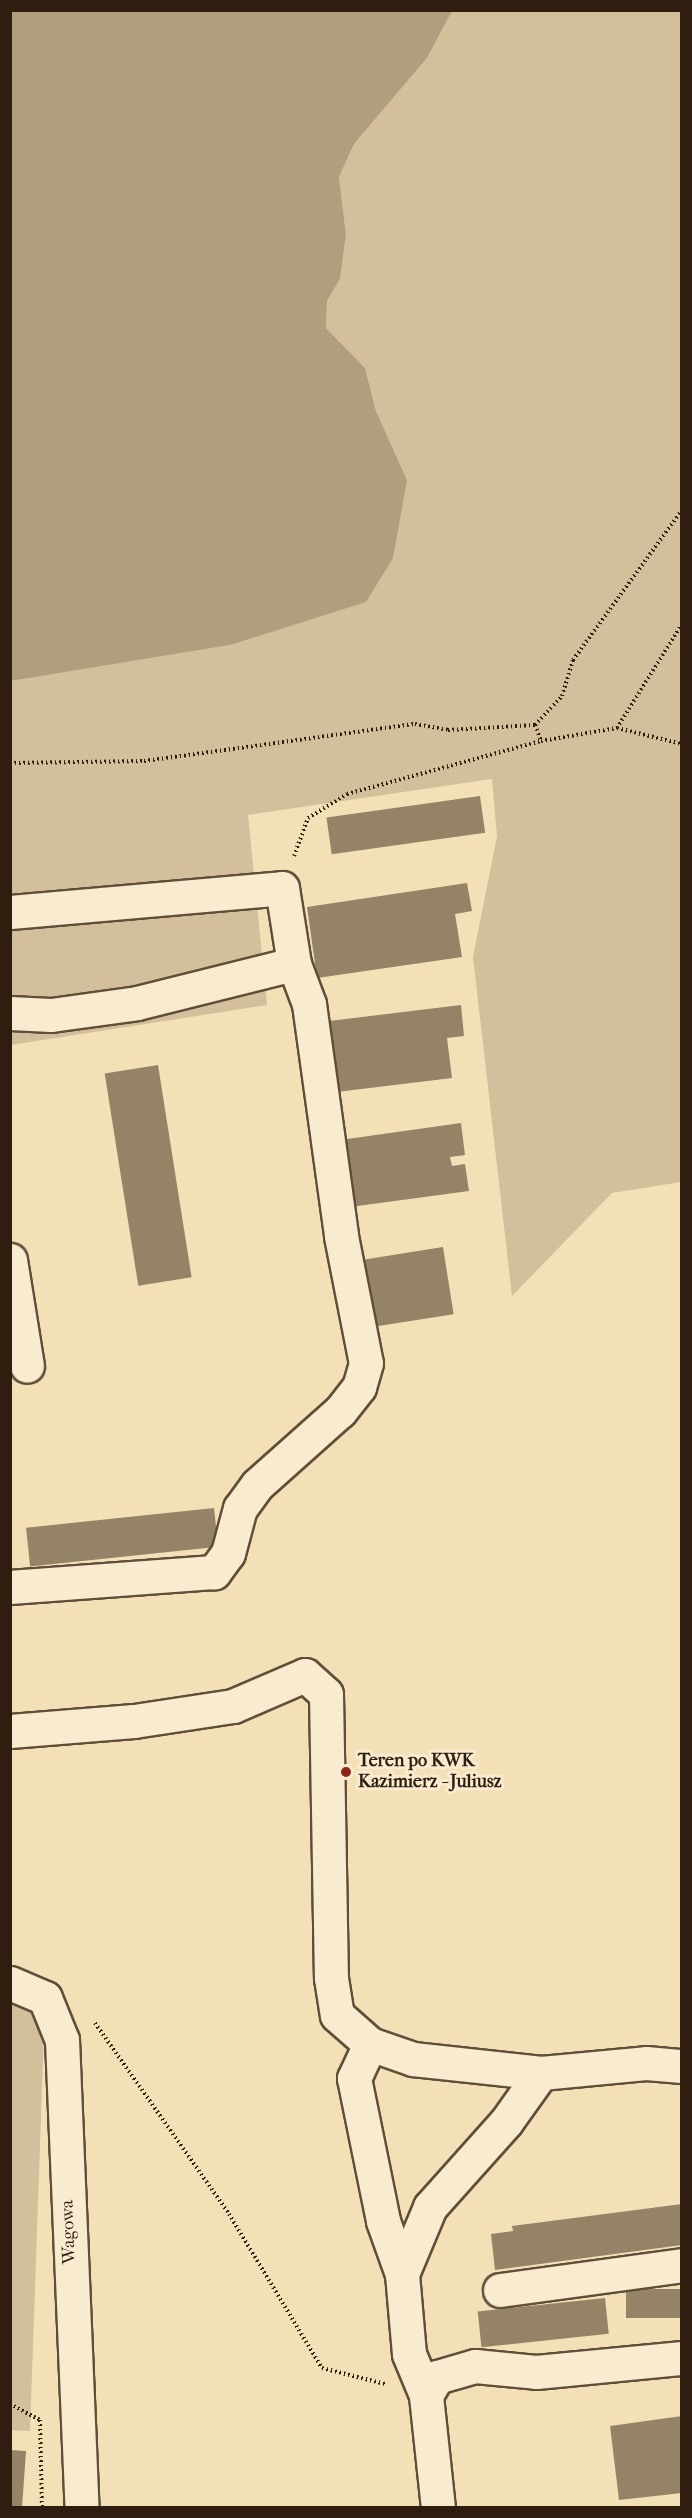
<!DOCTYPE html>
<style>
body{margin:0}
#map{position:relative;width:692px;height:2518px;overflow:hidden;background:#f4e0b7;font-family:"IM FELL French Canon",serif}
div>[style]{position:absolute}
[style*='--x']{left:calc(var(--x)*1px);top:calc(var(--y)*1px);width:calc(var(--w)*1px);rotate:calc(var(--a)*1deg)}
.green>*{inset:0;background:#d3bf9b;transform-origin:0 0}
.water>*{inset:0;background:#b19e7e}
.building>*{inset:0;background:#958367;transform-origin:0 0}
.path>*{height:4px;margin-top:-2px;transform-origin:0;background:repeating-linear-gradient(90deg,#2f1e10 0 1.5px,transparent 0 4.5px)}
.roads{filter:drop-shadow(2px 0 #604e3a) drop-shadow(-2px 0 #604e3a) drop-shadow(0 2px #604e3a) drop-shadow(0 -2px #604e3a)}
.minor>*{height:33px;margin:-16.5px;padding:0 16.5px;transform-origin:16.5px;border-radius:16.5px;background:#f8ebd0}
.dots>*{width:16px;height:16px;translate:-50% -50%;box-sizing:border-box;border:3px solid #f8ebd0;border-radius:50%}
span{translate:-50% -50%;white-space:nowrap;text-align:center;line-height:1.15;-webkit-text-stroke:6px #f8ebd0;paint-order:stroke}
.poi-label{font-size:18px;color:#2f1e10;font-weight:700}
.left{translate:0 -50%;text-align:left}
.street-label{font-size:18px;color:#2f1e10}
.frame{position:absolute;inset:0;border:12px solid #2f1e10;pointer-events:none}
</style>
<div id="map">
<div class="green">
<div style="clip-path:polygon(452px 11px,681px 11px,681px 1182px,612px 1193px,512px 1296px,473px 957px,497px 836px,492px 779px,248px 815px,267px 1005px,11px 1045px,11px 681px,230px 645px,407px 480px,376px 411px,365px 368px,326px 328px,327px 301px,340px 279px,346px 235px,339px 177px,354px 144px,427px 58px)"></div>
<div style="left:11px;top:2002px;width:34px;height:428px;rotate:2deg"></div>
</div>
<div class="water">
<div style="clip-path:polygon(11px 10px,452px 11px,427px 58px,354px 144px,339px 177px,346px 235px,340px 279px,327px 301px,326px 328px,365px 368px,376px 411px,407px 480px,393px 558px,366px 602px,230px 645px,11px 681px)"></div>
</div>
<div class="building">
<div style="left:480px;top:796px;width:37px;height:155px;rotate:82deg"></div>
<div style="clip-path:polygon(467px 883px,472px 911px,455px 914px,462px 957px,317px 978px,307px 907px)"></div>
<div style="clip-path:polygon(461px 1005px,464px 1036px,447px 1038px,452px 1078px,337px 1092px,329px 1021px)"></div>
<div style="left:158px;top:1065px;width:215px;height:54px;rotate:81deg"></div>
<div style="clip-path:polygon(461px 1123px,465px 1155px,450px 1157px,452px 1166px,465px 1164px,469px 1191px,350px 1207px,340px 1140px)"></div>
<div style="left:443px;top:1247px;width:68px;height:81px;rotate:81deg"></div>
<div style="left:214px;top:1508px;width:39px;height:189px;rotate:84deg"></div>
<div style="clip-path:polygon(682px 2204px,682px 2245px,495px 2270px,491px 2234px,513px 2231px,512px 2226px)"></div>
<div style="left:682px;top:2289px;width:29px;height:56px;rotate:90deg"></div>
<div style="left:605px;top:2298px;width:36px;height:128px;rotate:84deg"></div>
<div style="clip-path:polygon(682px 2416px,682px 2493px,619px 2500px,610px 2426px)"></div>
<div style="clip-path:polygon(10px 2450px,26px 2451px,22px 2508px,10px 2508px)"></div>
</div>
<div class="path">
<div style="--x:535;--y:725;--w:17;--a:69"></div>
<div style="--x:617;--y:728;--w:67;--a:13.8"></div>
<div style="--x:10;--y:763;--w:134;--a:-0.9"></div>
<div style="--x:144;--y:761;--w:274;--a:-7.8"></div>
<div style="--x:415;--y:724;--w:34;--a:10"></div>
<div style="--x:448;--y:730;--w:87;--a:-3.3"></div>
<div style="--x:535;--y:725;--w:40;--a:-47"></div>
<div style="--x:562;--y:696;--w:38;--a:-73"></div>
<div style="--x:573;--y:660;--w:185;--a:-54"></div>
<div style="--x:294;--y:856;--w:40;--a:-69.8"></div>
<div style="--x:308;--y:818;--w:46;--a:-31.6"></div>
<div style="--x:347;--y:794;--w:201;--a:-15.3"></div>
<div style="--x:541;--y:741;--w:77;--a:-9.7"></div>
<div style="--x:617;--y:728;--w:123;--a:-58"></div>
<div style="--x:95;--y:2023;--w:233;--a:54.9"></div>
<div style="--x:229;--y:2214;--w:180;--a:58.9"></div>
<div style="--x:322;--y:2368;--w:65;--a:14.3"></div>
<div style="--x:10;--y:2404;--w:34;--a:28"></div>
<div style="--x:40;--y:2420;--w:88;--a:88.7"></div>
</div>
<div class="roads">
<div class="minor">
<div style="--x:10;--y:912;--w:273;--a:-5"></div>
<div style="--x:282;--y:888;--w:77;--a:81"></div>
<div style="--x:294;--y:964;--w:43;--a:69.4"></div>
<div style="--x:309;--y:1004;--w:234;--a:82.1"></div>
<div style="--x:341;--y:1236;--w:129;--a:78.9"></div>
<div style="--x:366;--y:1363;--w:25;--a:106"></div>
<div style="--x:359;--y:1387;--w:31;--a:128"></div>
<div style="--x:340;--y:1411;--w:111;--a:138.3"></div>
<div style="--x:257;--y:1485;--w:29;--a:126"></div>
<div style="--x:240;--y:1508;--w:47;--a:104.9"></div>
<div style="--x:228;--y:1553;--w:24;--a:126"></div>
<div style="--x:214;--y:1572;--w:205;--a:175.8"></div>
<div style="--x:10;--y:1013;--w:41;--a:2.8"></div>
<div style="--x:51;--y:1015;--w:87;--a:-7.9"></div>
<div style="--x:137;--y:1003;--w:162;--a:-14"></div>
<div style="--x:10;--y:1260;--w:107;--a:80.9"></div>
<div style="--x:10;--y:1731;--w:124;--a:-4.6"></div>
<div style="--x:134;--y:1721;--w:100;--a:-8.6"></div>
<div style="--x:233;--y:1706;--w:78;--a:-23.3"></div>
<div style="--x:305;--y:1675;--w:28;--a:42"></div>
<div style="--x:326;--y:1694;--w:284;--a:89"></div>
<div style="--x:331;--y:1978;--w:37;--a:81"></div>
<div style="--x:337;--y:2015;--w:44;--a:41.3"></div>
<div style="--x:370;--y:2044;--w:46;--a:19.2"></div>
<div style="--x:413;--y:2059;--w:129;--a:6.2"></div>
<div style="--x:10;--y:1983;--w:38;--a:23"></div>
<div style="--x:45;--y:1998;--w:45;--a:68"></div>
<div style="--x:62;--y:2040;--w:468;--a:87.6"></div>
<div style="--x:370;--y:2044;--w:38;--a:115"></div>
<div style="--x:354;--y:2078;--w:146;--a:78.5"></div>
<div style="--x:383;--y:2221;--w:56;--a:70.3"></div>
<div style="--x:500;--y:2290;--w:184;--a:-7.8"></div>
<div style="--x:426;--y:2395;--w:21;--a:-59"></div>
<div style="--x:437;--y:2377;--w:40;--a:-16"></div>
<div style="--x:475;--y:2366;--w:61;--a:5.6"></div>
<div style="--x:536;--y:2372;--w:147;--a:-5.5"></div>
<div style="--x:438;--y:2508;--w:114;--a:-96.1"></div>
<div style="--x:426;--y:2395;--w:44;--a:-112.5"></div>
<div style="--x:409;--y:2354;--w:80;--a:-95"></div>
<div style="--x:402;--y:2274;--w:73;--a:-67.3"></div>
<div style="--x:430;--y:2207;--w:114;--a:-48.2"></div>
<div style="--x:506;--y:2122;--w:60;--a:-54.5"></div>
<div style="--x:541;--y:2073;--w:105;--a:-5.4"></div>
<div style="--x:646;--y:2063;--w:36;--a:5"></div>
</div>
</div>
<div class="dots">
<div style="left:346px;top:1772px;background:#8f2418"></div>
</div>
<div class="poi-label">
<span class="left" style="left:358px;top:1772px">Teren po KWK<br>Kazimierz - Juliusz</span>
</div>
<div class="street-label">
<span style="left:69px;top:2232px;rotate:-92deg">Wagowa</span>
</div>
<div class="frame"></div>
</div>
